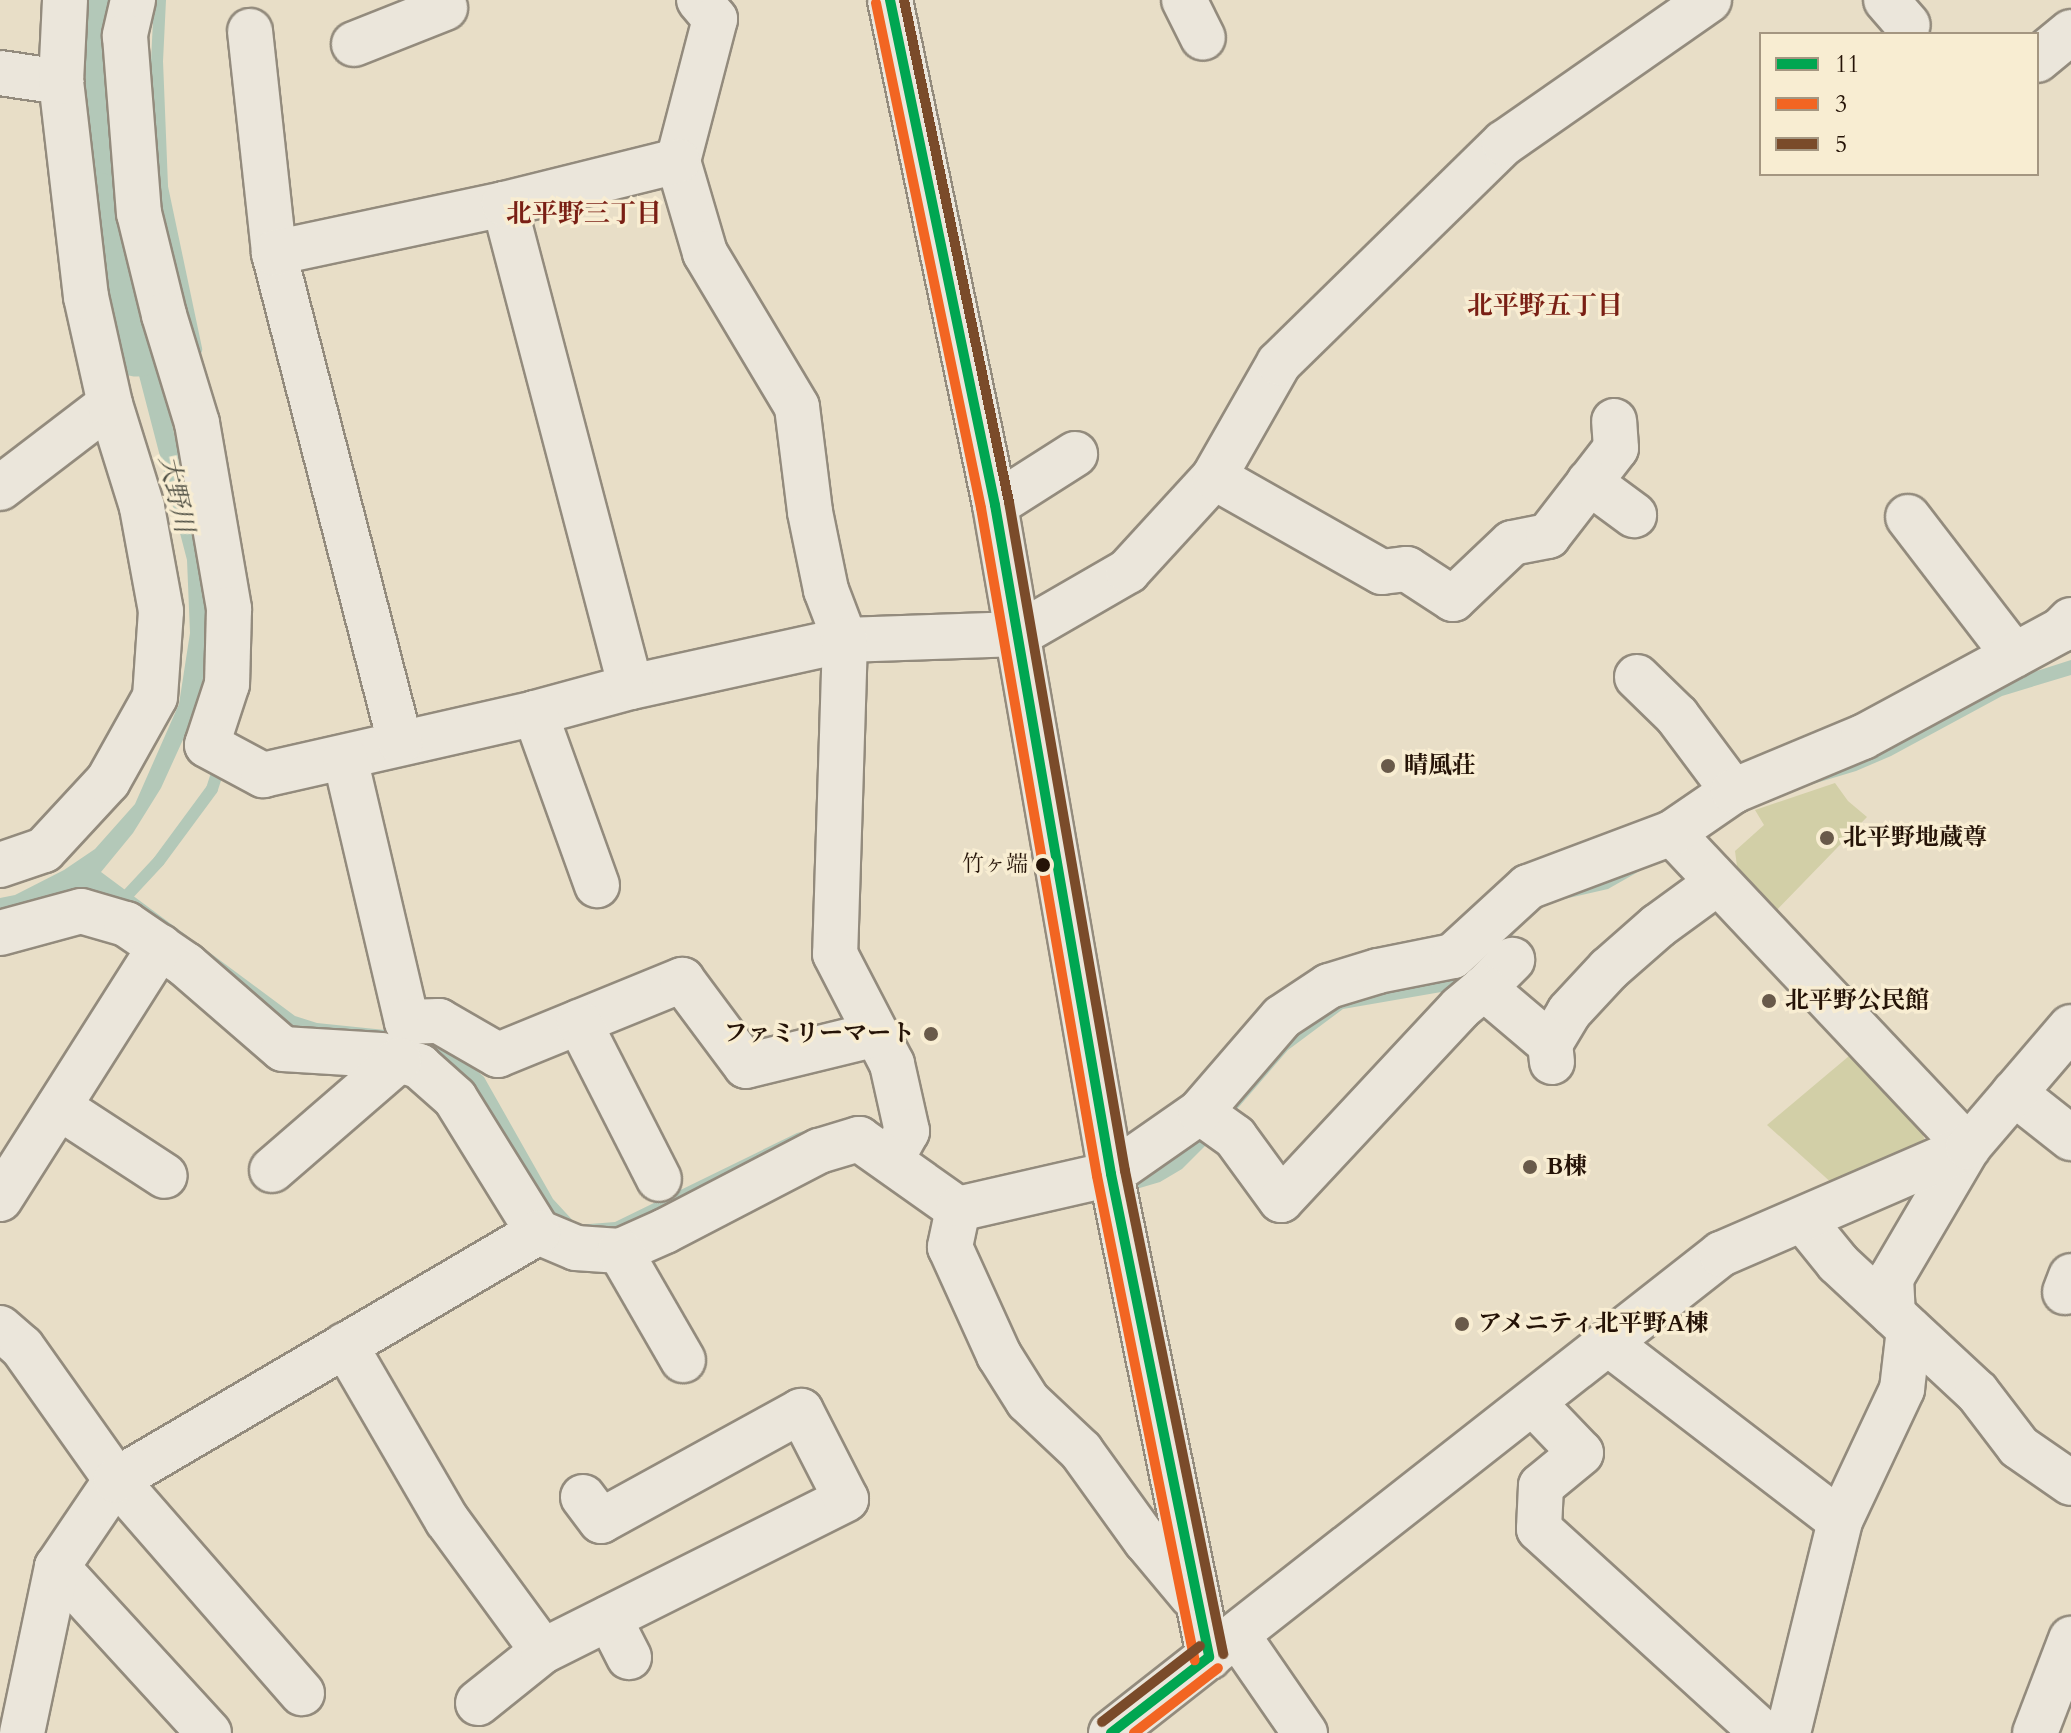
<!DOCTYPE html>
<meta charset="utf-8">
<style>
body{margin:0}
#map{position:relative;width:2071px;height:1733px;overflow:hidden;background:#e8dec7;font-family:Cardo,"Noto Serif JP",serif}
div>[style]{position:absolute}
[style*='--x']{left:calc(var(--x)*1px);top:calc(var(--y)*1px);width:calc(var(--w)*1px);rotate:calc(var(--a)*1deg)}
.green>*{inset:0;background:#d2cfa7}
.water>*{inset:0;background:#b3c8b8}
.stream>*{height:12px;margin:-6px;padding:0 6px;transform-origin:6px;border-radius:6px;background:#b3c8b8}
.river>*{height:72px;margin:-36px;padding:0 36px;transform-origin:36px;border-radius:36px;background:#b3c8b8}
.roads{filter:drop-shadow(2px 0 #938b7d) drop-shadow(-2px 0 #938b7d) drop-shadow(0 2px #938b7d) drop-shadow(0 -2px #938b7d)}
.minor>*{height:44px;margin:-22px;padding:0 22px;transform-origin:22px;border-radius:22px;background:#ebe6db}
.bus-1>*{height:10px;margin:-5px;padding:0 5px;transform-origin:5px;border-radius:5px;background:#00a651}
.bus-2>*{height:10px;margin:-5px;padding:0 5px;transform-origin:5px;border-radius:5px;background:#f26522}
.bus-3>*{height:10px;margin:-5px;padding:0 5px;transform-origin:5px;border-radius:5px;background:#7a4b2a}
.dots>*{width:22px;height:22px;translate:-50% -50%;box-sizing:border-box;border:4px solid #f8edd2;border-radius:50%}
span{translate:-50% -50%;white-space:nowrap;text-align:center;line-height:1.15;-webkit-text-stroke:7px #f8edd2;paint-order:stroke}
.bus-label{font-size:22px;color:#251307}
.right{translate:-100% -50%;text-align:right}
.poi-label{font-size:24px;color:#251307;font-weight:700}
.left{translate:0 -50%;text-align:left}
.neighbourhood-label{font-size:26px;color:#7a1f14;font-weight:700}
.water-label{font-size:26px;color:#4f4f43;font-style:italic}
.legend{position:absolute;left:1759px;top:32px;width:280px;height:144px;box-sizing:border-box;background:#f8edd2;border:2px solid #a49681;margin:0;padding:10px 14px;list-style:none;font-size:24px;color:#251307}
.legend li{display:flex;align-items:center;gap:16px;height:40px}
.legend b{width:40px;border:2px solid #a49681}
</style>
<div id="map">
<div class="green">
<div style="clip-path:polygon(1835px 783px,1848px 801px,1867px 817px,1772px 915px,1738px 874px,1735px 851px,1764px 825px,1755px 810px)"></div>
<div style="clip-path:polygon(1855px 1051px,1916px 1110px,1925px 1142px,1834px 1185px,1767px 1125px)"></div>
</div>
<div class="water">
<div style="clip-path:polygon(95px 0,111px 0,106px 128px,116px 197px,132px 279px,158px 364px,203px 558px,208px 607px,207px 665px,191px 722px,161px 788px,133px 833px,101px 872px,295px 1016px,317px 1023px,414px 1033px,466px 1061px,484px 1077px,553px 1199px,577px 1225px,615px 1222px,797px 1133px,814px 1128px,830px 1131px,910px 1184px,1088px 1190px,1294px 1017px,1520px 903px,2002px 682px,2071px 660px,2071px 675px,2002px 696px,1891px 756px,1856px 771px,1770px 797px,1608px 889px,1551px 902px,1532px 912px,1496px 955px,1447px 991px,1343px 1009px,1288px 1050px,1206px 1145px,1182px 1169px,1160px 1182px,1099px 1200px,967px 1228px,846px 1157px,628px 1236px,559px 1230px,475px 1100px,289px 1036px,133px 914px,0 916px,0 898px,15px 895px,64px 870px,95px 849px,135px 804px,179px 704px,190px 633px,187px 560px,118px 295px,92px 174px,89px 43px)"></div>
</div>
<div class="stream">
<div style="--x:160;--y:0;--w:61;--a:92.8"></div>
<div style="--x:157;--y:61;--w:126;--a:87.7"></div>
<div style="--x:162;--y:187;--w:166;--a:78.1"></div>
<div style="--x:120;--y:903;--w:57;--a:-47.1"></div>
<div style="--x:159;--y:861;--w:89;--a:-53.6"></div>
<div style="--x:212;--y:789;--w:28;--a:-72"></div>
</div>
<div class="river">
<div style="--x:101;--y:0;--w:74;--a:97.8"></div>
<div style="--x:91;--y:73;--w:135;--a:88.3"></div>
<div style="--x:95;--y:208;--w:139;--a:72.5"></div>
</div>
<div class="roads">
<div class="minor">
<div style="--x:133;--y:0;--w:37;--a:103"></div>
<div style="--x:125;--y:36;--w:178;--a:85.5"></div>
<div style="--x:139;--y:213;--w:105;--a:76.2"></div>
<div style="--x:164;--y:315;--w:113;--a:73"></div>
<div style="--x:197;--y:423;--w:189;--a:80.2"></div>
<div style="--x:229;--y:609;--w:75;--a:91.5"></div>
<div style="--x:227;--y:684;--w:64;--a:108.2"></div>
<div style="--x:207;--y:745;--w:64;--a:28.2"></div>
<div style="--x:263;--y:775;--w:279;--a:-12.8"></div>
<div style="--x:535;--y:713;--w:99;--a:-15.2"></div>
<div style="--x:631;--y:687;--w:219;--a:-12.4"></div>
<div style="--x:845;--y:640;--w:174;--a:-2"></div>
<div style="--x:1019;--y:634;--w:126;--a:-30"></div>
<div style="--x:1128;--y:571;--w:127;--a:-47.5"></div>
<div style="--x:1214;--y:477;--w:131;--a:-60.3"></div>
<div style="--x:1279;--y:363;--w:315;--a:-44.4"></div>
<div style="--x:1504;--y:143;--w:250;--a:-34.9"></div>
<div style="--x:699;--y:0;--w:25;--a:50"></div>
<div style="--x:715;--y:19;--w:147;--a:104.6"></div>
<div style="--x:678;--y:161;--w:96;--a:73.6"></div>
<div style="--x:705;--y:253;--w:179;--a:59.1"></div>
<div style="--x:797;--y:407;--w:106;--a:82.9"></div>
<div style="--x:810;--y:512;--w:80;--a:78.4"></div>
<div style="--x:826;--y:590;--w:53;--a:69.2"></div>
<div style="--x:845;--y:640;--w:314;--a:91.8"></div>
<div style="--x:835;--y:954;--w:124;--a:62.6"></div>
<div style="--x:892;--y:1064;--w:69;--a:77.4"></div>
<div style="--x:907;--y:1131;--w:33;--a:119"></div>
<div style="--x:890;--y:0;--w:516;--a:78.25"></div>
<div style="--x:995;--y:505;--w:679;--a:80.16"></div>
<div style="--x:1111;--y:1174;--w:493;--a:78.5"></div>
<div style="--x:1184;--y:0;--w:42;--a:63.4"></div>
<div style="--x:1886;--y:0;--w:33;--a:49"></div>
<div style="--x:250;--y:31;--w:223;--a:83.8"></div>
<div style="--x:354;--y:44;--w:98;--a:-21.6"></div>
<div style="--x:2037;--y:60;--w:44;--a:-39.5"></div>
<div style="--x:0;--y:73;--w:62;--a:8.4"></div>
<div style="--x:504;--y:204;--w:499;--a:75.3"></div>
<div style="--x:1214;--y:477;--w:193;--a:29.5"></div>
<div style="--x:1382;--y:572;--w:25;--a:-7"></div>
<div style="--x:1407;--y:569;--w:55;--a:33.1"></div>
<div style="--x:1453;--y:599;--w:81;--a:-43.5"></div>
<div style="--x:1512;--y:543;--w:37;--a:-11"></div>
<div style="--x:1548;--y:536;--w:111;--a:-52.3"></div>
<div style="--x:1616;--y:448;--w:27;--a:-94"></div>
<div style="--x:1589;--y:482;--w:56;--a:36.3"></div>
<div style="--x:0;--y:488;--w:138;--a:-37.4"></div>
<div style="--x:995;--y:505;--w:95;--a:-32.5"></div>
<div style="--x:1908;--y:517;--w:174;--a:52.5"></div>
<div style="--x:1637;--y:677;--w:56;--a:44.3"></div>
<div style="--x:1677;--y:716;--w:94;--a:53.3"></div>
<div style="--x:535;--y:713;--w:183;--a:70.2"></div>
<div style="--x:400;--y:742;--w:505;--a:-104.45"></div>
<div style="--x:274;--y:253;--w:235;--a:-12"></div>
<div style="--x:504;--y:204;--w:179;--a:-13.9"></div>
<div style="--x:345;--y:758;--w:271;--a:76.8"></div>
<div style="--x:407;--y:1022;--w:32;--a:-2"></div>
<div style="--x:439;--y:1021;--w:68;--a:30"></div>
<div style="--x:498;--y:1055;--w:199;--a:-22.2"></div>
<div style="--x:682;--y:980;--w:107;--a:53.3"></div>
<div style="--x:746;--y:1066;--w:134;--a:-13.8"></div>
<div style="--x:1672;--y:833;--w:432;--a:46.7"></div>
<div style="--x:1968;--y:1147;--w:152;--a:120.4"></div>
<div style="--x:1891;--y:1278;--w:36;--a:87"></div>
<div style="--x:0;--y:865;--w:46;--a:-18.8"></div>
<div style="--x:44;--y:850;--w:94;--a:-47.2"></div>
<div style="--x:108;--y:781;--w:96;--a:-60.8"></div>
<div style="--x:155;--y:697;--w:86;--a:-86"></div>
<div style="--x:161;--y:611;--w:106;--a:-100.4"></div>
<div style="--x:142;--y:507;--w:108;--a:-107.3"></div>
<div style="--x:110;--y:404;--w:110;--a:-102.6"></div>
<div style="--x:86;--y:297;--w:216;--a:-96.6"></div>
<div style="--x:61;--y:82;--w:82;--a:-87.2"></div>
<div style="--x:0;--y:933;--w:84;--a:-15.2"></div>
<div style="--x:81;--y:911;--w:47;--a:16.1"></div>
<div style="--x:126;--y:924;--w:73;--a:34.3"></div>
<div style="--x:186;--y:965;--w:128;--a:40.9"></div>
<div style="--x:283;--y:1049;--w:98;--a:3.5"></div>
<div style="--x:381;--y:1055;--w:40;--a:16"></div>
<div style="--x:419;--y:1066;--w:48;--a:41.6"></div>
<div style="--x:455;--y:1098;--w:158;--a:58.2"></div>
<div style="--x:538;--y:1232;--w:41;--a:22.8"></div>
<div style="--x:576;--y:1248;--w:44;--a:3.9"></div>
<div style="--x:620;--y:1251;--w:49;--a:-24"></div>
<div style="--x:665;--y:1231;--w:174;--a:-27.5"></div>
<div style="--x:819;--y:1151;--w:42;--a:-16.7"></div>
<div style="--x:859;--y:1139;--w:121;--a:35.3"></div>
<div style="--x:958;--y:1209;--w:157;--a:-12.9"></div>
<div style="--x:1111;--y:1174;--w:108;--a:-34.9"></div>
<div style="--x:1200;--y:1112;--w:125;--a:-49.2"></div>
<div style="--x:1282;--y:1017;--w:56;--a:-33.4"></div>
<div style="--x:1329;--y:986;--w:51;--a:-17"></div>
<div style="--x:1378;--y:971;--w:76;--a:-11.3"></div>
<div style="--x:1453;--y:956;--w:102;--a:-42.6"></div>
<div style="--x:1528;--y:887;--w:154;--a:-20.6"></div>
<div style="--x:1672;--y:833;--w:74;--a:-34.5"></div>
<div style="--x:1733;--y:791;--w:141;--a:-22.6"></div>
<div style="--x:1863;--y:737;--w:225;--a:-28.4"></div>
<div style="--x:2061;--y:630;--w:14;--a:-45"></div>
<div style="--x:1484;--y:988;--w:40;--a:-45"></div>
<div style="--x:579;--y:1022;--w:176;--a:63"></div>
<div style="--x:1552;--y:1062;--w:18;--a:-96"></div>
<div style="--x:1550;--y:1044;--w:37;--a:-59"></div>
<div style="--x:1569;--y:1012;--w:59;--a:-47.1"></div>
<div style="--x:1609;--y:969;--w:65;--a:-41.3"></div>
<div style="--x:1658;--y:926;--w:73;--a:-36.1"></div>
<div style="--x:2014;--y:1093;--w:73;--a:38.3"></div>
<div style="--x:59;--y:1107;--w:126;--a:33.1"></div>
<div style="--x:1200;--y:1112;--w:43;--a:35.5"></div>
<div style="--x:1235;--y:1137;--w:78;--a:53.9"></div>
<div style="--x:1281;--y:1200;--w:262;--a:-47"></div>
<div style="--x:1460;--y:1008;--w:31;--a:-40"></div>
<div style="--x:1484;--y:988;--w:87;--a:40.3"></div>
<div style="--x:272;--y:1170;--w:168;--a:-40.9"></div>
<div style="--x:0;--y:1199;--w:299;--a:-57.6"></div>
<div style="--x:958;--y:1209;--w:39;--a:102"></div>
<div style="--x:950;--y:1247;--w:119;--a:65.6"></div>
<div style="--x:999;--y:1355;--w:54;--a:57.8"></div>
<div style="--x:1028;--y:1401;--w:73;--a:43.3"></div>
<div style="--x:1081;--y:1451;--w:111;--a:54.2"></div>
<div style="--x:1146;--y:1541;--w:72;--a:50.1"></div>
<div style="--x:1804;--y:1221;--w:54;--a:51"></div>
<div style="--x:1838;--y:1263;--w:190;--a:42.9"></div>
<div style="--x:1977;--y:1392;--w:69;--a:52.6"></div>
<div style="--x:2019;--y:1447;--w:63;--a:34.7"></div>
<div style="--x:620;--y:1251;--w:126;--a:60"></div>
<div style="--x:2065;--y:1292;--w:17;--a:-69"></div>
<div style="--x:0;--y:1328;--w:29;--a:41"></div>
<div style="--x:22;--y:1347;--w:163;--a:54.7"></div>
<div style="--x:116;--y:1480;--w:283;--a:48.9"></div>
<div style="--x:1608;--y:1343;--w:292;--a:37.5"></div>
<div style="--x:345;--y:1345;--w:203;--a:59.8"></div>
<div style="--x:447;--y:1520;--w:162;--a:53.8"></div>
<div style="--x:1533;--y:1403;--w:69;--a:46.2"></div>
<div style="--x:1581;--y:1453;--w:52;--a:140.5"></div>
<div style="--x:1541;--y:1486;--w:43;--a:92.7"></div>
<div style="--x:1539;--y:1529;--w:303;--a:42.3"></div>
<div style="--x:57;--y:1567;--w:225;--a:47.5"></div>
<div style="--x:609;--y:1618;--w:44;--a:62.9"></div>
<div style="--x:1238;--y:1636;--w:118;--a:55.4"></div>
<div style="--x:478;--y:1703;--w:83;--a:-38.7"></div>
<div style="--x:543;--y:1651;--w:339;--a:-26.6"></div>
<div style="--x:846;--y:1499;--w:99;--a:-117.1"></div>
<div style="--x:801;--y:1411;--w:228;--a:151.2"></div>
<div style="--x:601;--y:1521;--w:30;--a:-127"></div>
<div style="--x:22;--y:1733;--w:170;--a:-78.1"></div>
<div style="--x:57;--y:1567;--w:105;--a:-55.9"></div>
<div style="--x:116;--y:1480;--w:489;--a:-30.4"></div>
<div style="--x:1111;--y:1733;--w:776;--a:-38.14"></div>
<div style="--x:1721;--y:1254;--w:269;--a:-23.4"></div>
<div style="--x:1968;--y:1147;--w:158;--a:-49.4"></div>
<div style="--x:1788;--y:1733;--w:218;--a:-76.2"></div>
<div style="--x:1840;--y:1521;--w:146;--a:-64.8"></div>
<div style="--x:1902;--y:1389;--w:60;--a:-83.3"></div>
<div style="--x:2035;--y:1733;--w:101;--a:-69"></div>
</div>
</div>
<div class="bus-1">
<div style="--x:890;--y:0;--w:516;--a:78.25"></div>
<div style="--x:995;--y:505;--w:679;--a:80.16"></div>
<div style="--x:1111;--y:1174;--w:493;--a:78.5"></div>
<div style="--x:1111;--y:1733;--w:124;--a:-37.8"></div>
</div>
<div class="bus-2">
<div style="--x:876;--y:3;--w:516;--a:78.25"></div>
<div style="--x:981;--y:508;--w:678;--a:80.15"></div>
<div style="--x:1097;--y:1176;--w:494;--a:78.6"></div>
<div style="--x:1134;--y:1733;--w:106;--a:-37.7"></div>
</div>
<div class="bus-3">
<div style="--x:904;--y:0;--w:513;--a:78.19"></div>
<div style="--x:1009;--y:502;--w:679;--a:80.16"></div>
<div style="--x:1125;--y:1171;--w:493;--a:78.5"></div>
<div style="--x:1102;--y:1722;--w:124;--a:-37.8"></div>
</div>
<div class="dots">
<div style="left:1388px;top:766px;background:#695a4a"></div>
<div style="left:1827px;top:838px;background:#695a4a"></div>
<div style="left:1043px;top:865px;background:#251307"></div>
<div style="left:1769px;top:1001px;background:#695a4a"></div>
<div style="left:931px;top:1034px;background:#695a4a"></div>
<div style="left:1530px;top:1167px;background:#695a4a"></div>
<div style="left:1462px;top:1324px;background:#695a4a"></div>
</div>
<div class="bus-label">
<span class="right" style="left:1028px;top:865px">竹ヶ端</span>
</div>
<div class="poi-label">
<span class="left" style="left:1404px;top:766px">晴風荘</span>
<span class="left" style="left:1843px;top:838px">北平野地蔵尊</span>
<span class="left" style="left:1785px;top:1001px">北平野公民館</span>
<span class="right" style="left:915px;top:1034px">ファミリーマート</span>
<span class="left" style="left:1546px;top:1167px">B棟</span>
<span class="left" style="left:1478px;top:1324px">アメニティ北平野A棟</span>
</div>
<div class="neighbourhood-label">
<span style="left:584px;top:214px">北平野三丁目</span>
<span style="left:1545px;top:306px">北平野五丁目</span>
</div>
<div class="water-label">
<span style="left:176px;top:494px;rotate:77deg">大野川</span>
</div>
<ul class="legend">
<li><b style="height:10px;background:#00a651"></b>11</li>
<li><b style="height:10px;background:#f26522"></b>3</li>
<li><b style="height:10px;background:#7a4b2a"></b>5</li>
</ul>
</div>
